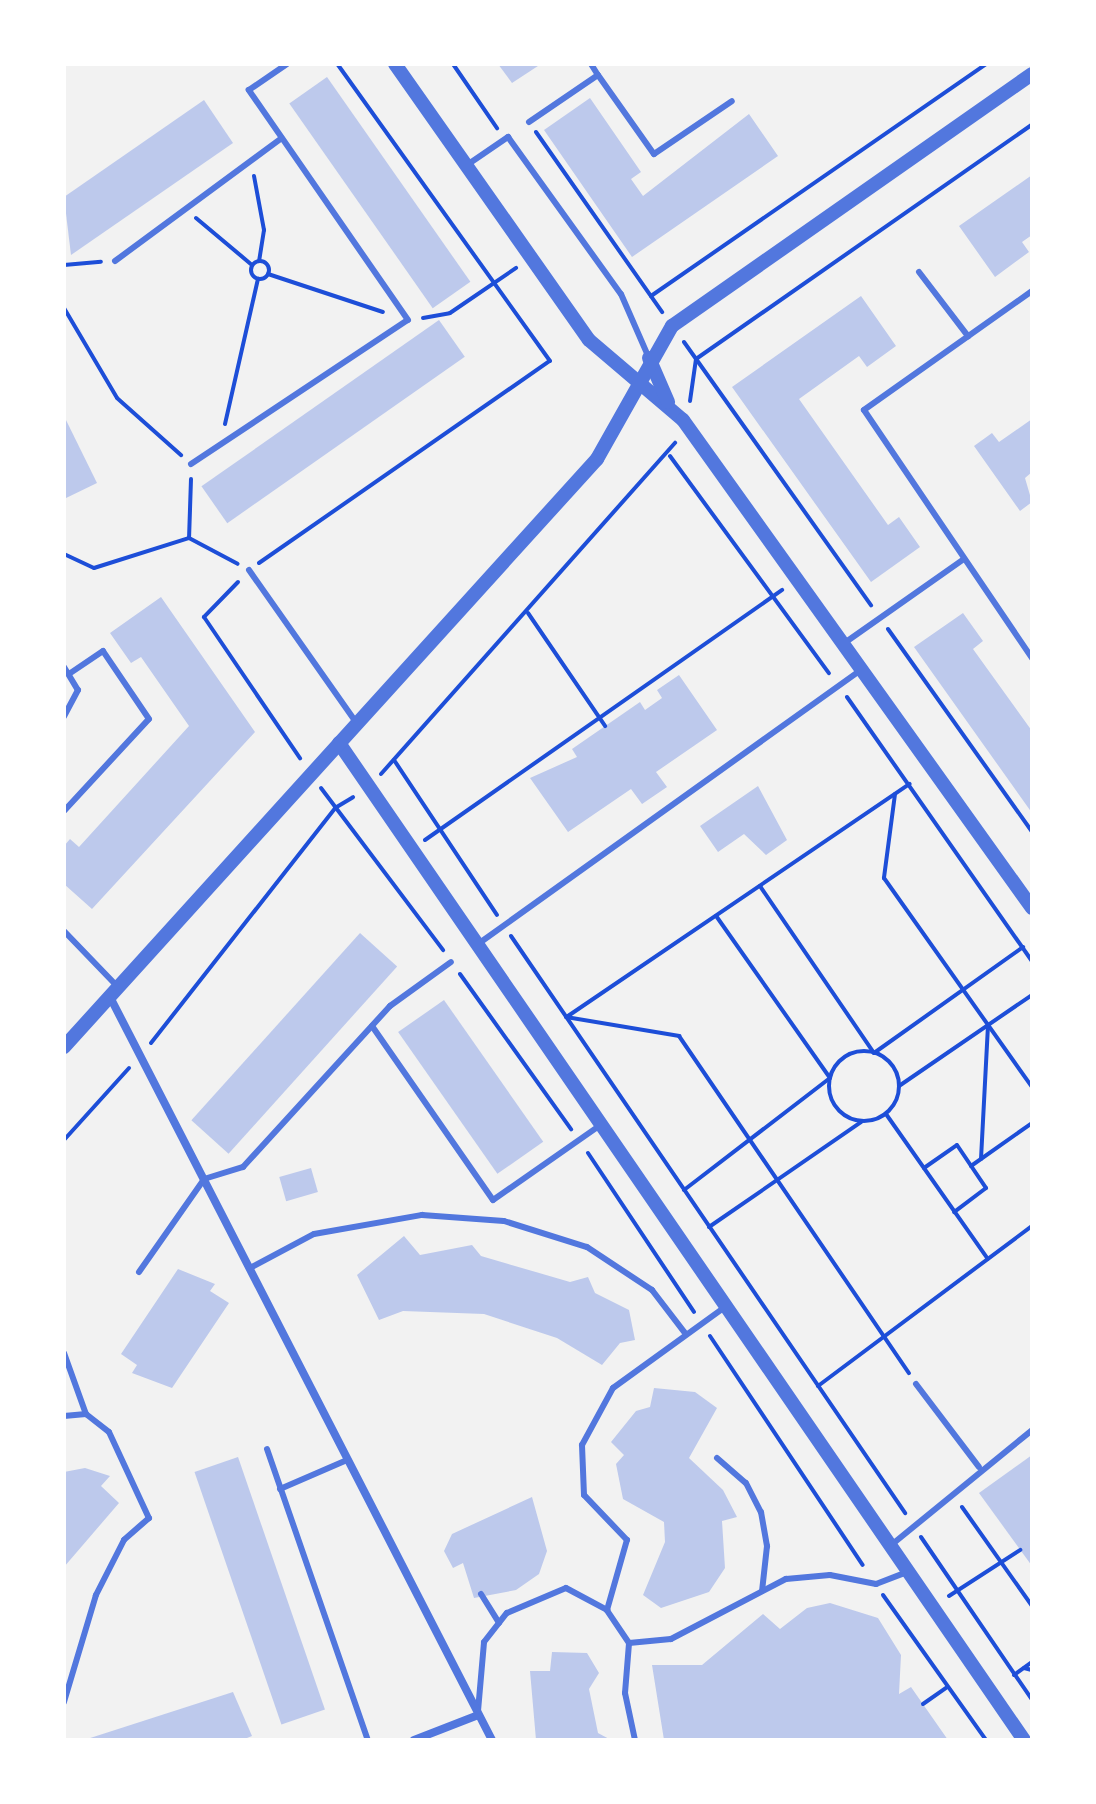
<!DOCTYPE html>
<style>
body{margin:0}
#map{position:relative;width:1096px;height:1804px;overflow:hidden;background:#f2f2f2;font-family:"Nunito Sans",sans-serif}
div>[style]{position:absolute}
[style*='--x']{left:calc(var(--x)*1px);top:calc(var(--y)*1px);width:calc(var(--w)*1px);rotate:calc(var(--a)*1deg)}
.building>*{inset:0;background:#bdc9ec;transform-origin:0 0}
.path>*{height:4px;margin:-2px;padding:0 2px;transform-origin:2px;border-radius:2px;background:#1d4ed8}
.path>.ring{margin:-2px;padding:0;box-sizing:content-box;background:none;border:4px solid #1d4ed8;border-radius:50%}
.service>*{height:6px;margin:-3px;padding:0 3px;transform-origin:3px;border-radius:3px;background:#5277de}
.minor>*{height:8px;margin:-4px;padding:0 4px;transform-origin:4px;border-radius:4px;background:#5277de}
.tertiary>*{height:14px;margin:-7px;padding:0 7px;transform-origin:7px;border-radius:7px;background:#5277de}
span{translate:-50% -50%;white-space:nowrap;text-align:center;line-height:1.15;-webkit-text-stroke:7px #fff;paint-order:stroke}
.frame{position:absolute;inset:0;border:66px solid #fff;pointer-events:none}
</style>
<div id="map">
<div class="building">
<div style="clip-path:polygon(498px 64px,541px 64px,512px 83px)"></div>
<div style="left:327px;top:77px;width:250px;height:46px;rotate:55deg"></div>
<div style="clip-path:polygon(590px 98px,641px 172px,631px 179px,643px 196px,749px 114px,778px 156px,632px 257px,544px 130px)"></div>
<div style="clip-path:polygon(204px 100px,233px 143px,71px 255px,64px 197px)"></div>
<div style="clip-path:polygon(1032px 175px,1032px 235px,1022px 242px,1029px 252px,995px 277px,959px 226px)"></div>
<div style="clip-path:polygon(861px 296px,896px 346px,867px 367px,859px 356px,799px 399px,888px 525px,899px 517px,920px 547px,871px 582px,732px 387px)"></div>
<div style="left:439px;top:320px;width:45px;height:290px;rotate:55deg"></div>
<div style="clip-path:polygon(64px 416px,97px 483px,64px 499px)"></div>
<div style="clip-path:polygon(1032px 419px,1032px 472px,1025px 478px,1032px 502px,1020px 511px,974px 446px,992px 433px,999px 442px)"></div>
<div style="clip-path:polygon(161px 597px,255px 732px,92px 909px,64px 884px,64px 846px,70px 839px,79px 847px,189px 726px,141px 657px,131px 663px,110px 633px)"></div>
<div style="clip-path:polygon(963px 613px,983px 641px,973px 649px,1032px 731px,1032px 813px,914px 647px)"></div>
<div style="clip-path:polygon(679px 675px,717px 730px,656px 772px,667px 787px,642px 804px,631px 789px,568px 832px,530px 778px,577px 757px,572px 749px,640px 702px,645px 710px,662px 698px,657px 690px)"></div>
<div style="clip-path:polygon(758px 786px,787px 840px,766px 855px,744px 834px,718px 852px,700px 826px)"></div>
<div style="left:360px;top:933px;width:50px;height:252px;rotate:42deg"></div>
<div style="left:444px;top:1000px;width:173px;height:56px;rotate:55deg"></div>
<div style="left:311px;top:1168px;width:25px;height:33px;rotate:74deg"></div>
<div style="clip-path:polygon(404px 1236px,420px 1255px,472px 1245px,481px 1256px,570px 1282px,588px 1277px,595px 1293px,629px 1310px,635px 1340px,620px 1343px,602px 1365px,557px 1338px,484px 1314px,403px 1311px,379px 1320px,357px 1275px)"></div>
<div style="clip-path:polygon(178px 1269px,215px 1284px,210px 1291px,229px 1303px,172px 1388px,132px 1373px,137px 1365px,121px 1354px)"></div>
<div style="clip-path:polygon(654px 1388px,695px 1392px,717px 1408px,689px 1458px,723px 1490px,737px 1517px,722px 1521px,725px 1568px,709px 1592px,661px 1608px,643px 1595px,665px 1542px,664px 1522px,623px 1499px,616px 1464px,624px 1455px,611px 1442px,636px 1411px,650px 1407px)"></div>
<div style="clip-path:polygon(1032px 1455px,1032px 1566px,979px 1493px)"></div>
<div style="left:238px;top:1457px;width:267px;height:46px;rotate:71deg"></div>
<div style="clip-path:polygon(85px 1468px,110px 1476px,101px 1486px,119px 1503px,64px 1567px,64px 1472px)"></div>
<div style="clip-path:polygon(532px 1497px,547px 1551px,539px 1574px,516px 1590px,474px 1598px,463px 1563px,453px 1568px,444px 1551px,452px 1534px)"></div>
<div style="clip-path:polygon(830px 1603px,878px 1618px,901px 1655px,899px 1694px,911px 1687px,948px 1740px,664px 1740px,652px 1665px,702px 1665px,763px 1614px,780px 1629px,807px 1608px)"></div>
<div style="clip-path:polygon(552px 1652px,587px 1653px,599px 1673px,589px 1689px,598px 1733px,611px 1740px,536px 1740px,530px 1671px,550px 1671px)"></div>
<div style="clip-path:polygon(233px 1692px,252px 1736px,242px 1740px,84px 1740px)"></div>
</div>
<div class="path">
<div style="--x:453;--y:64;--w:78;--a:55.5"></div>
<div style="--x:536;--y:132;--w:220;--a:55"></div>
<div style="--x:254;--y:176;--w:55;--a:79.5"></div>
<div style="--x:264;--y:230;--w:31;--a:99"></div>
<div style="--x:196;--y:218;--w:73;--a:40"></div>
<div class="ring" style="left:251px;top:261px;width:14px;height:14px"></div>
<div style="--x:64;--y:265;--w:37;--a:-5"></div>
<div style="--x:268;--y:274;--w:121;--a:18.3"></div>
<div style="--x:651;--y:296;--w:407;--a:-34.7"></div>
<div style="--x:64;--y:308;--w:104;--a:59.5"></div>
<div style="--x:117;--y:398;--w:86;--a:41.7"></div>
<div style="--x:423;--y:318;--w:27;--a:-10"></div>
<div style="--x:450;--y:313;--w:80;--a:-34.3"></div>
<div style="--x:684;--y:342;--w:323;--a:54.6"></div>
<div style="--x:690;--y:401;--w:42;--a:-81.9"></div>
<div style="--x:696;--y:359;--w:409;--a:-34.9"></div>
<div style="--x:225;--y:424;--w:149;--a:-77.2"></div>
<div style="--x:670;--y:456;--w:269;--a:53.8"></div>
<div style="--x:191;--y:479;--w:59;--a:91.9"></div>
<div style="--x:189;--y:538;--w:55;--a:28"></div>
<div style="--x:64;--y:554;--w:33;--a:25"></div>
<div style="--x:94;--y:568;--w:100;--a:-17.5"></div>
<div style="--x:259;--y:563;--w:354;--a:-34.8"></div>
<div style="--x:550;--y:361;--w:365;--a:-125.6"></div>
<div style="--x:238;--y:582;--w:49;--a:134.2"></div>
<div style="--x:204;--y:617;--w:171;--a:55.8"></div>
<div style="--x:528;--y:613;--w:137;--a:55.7"></div>
<div style="--x:888;--y:629;--w:249;--a:54.6"></div>
<div style="--x:847;--y:697;--w:322;--a:55"></div>
<div style="--x:394;--y:760;--w:186;--a:56.4"></div>
<div style="--x:381;--y:774;--w:443;--a:-48.4"></div>
<div style="--x:321;--y:788;--w:203;--a:53"></div>
<div style="--x:895;--y:794;--w:85;--a:97.5"></div>
<div style="--x:884;--y:878;--w:256;--a:54.7"></div>
<div style="--x:425;--y:840;--w:436;--a:-35"></div>
<div style="--x:760;--y:886;--w:202;--a:55.7"></div>
<div style="--x:874;--y:1053;--w:183;--a:-35.4"></div>
<div style="--x:511;--y:936;--w:699;--a:55.67"></div>
<div style="--x:460;--y:974;--w:191;--a:54.4"></div>
<div style="--x:568;--y:1016;--w:413;--a:-34.2"></div>
<div style="--x:566;--y:1017;--w:115;--a:9.5"></div>
<div style="--x:679;--y:1036;--w:408;--a:55.7"></div>
<div style="--x:151;--y:1043;--w:298;--a:-51.9"></div>
<div style="--x:335;--y:808;--w:21;--a:-31"></div>
<div class="ring" style="left:829px;top:1051px;width:66px;height:66px"></div>
<div style="--x:899;--y:1086;--w:161;--a:-34.4"></div>
<div style="--x:886;--y:1114;--w:177;--a:54.9"></div>
<div style="--x:64;--y:1140;--w:97;--a:-47.9"></div>
<div style="--x:588;--y:1153;--w:191;--a:56.3"></div>
<div style="--x:981;--y:1159;--w:133;--a:-87"></div>
<div style="--x:971;--y:1166;--w:75;--a:-35.2"></div>
<div style="--x:924;--y:1168;--w:40;--a:-34.9"></div>
<div style="--x:957;--y:1145;--w:52;--a:56"></div>
<div style="--x:986;--y:1188;--w:40;--a:143"></div>
<div style="--x:684;--y:1190;--w:184;--a:-37.5"></div>
<div style="--x:830;--y:1078;--w:198;--a:-125.1"></div>
<div style="--x:709;--y:1227;--w:185;--a:-34.6"></div>
<div style="--x:710;--y:1336;--w:275;--a:56.3"></div>
<div style="--x:818;--y:1386;--w:267;--a:-36.8"></div>
<div style="--x:962;--y:1507;--w:121;--a:54.7"></div>
<div style="--x:921;--y:1537;--w:197;--a:55.7"></div>
<div style="--x:883;--y:1595;--w:178;--a:54.6"></div>
<div style="--x:949;--y:1596;--w:85;--a:-32.9"></div>
<div style="--x:1024;--y:1668;--w:8;--a:14"></div>
<div style="--x:1014;--y:1675;--w:22;--a:-36"></div>
<div style="--x:923;--y:1704;--w:29;--a:-35"></div>
</div>
<div class="service">
<div style="--x:591;--y:64;--w:13;--a:58"></div>
<div style="--x:529;--y:122;--w:83;--a:-34.3"></div>
<div style="--x:598;--y:75;--w:97;--a:54.7"></div>
<div style="--x:654;--y:154;--w:94;--a:-34.2"></div>
<div style="--x:467;--y:165;--w:50;--a:-34.3"></div>
<div style="--x:508;--y:137;--w:193;--a:54.3"></div>
<div style="--x:621;--y:294;--w:70;--a:66.4"></div>
<div style="--x:115;--y:261;--w:207;--a:-36.4"></div>
<div style="--x:919;--y:272;--w:81;--a:52.6"></div>
<div style="--x:1032;--y:291;--w:206;--a:144.7"></div>
<div style="--x:864;--y:410;--w:300;--a:55.9"></div>
<div style="--x:191;--y:464;--w:260;--a:-33.6"></div>
<div style="--x:408;--y:320;--w:280;--a:-124.7"></div>
<div style="--x:249;--y:90;--w:46;--a:-34.4"></div>
<div style="--x:249;--y:570;--w:184;--a:54.9"></div>
<div style="--x:843;--y:644;--w:148;--a:-35.1"></div>
<div style="--x:64;--y:667;--w:27;--a:59"></div>
<div style="--x:78;--y:690;--w:30;--a:118"></div>
<div style="--x:64;--y:811;--w:125;--a:-47.3"></div>
<div style="--x:149;--y:719;--w:82;--a:-124.1"></div>
<div style="--x:103;--y:651;--w:40;--a:146"></div>
<div style="--x:64;--y:931;--w:76;--a:46.1"></div>
<div style="--x:478;--y:944;--w:471;--a:-35.6"></div>
<div style="--x:372;--y:1026;--w:212;--a:55.2"></div>
<div style="--x:493;--y:1200;--w:133;--a:-34.9"></div>
<div style="--x:250;--y:1268;--w:72;--a:-28"></div>
<div style="--x:314;--y:1234;--w:110;--a:-10"></div>
<div style="--x:422;--y:1215;--w:82;--a:4.2"></div>
<div style="--x:504;--y:1221;--w:87;--a:17.4"></div>
<div style="--x:587;--y:1247;--w:78;--a:33.5"></div>
<div style="--x:652;--y:1290;--w:54;--a:52.5"></div>
<div style="--x:139;--y:1272;--w:113;--a:-55"></div>
<div style="--x:204;--y:1179;--w:41;--a:-17.1"></div>
<div style="--x:243;--y:1167;--w:218;--a:-47.6"></div>
<div style="--x:390;--y:1006;--w:75;--a:-35.8"></div>
<div style="--x:64;--y:1353;--w:65;--a:70.2"></div>
<div style="--x:916;--y:1384;--w:104;--a:52.8"></div>
<div style="--x:64;--y:1416;--w:22;--a:-5"></div>
<div style="--x:86;--y:1414;--w:29;--a:38"></div>
<div style="--x:109;--y:1432;--w:95;--a:65.1"></div>
<div style="--x:149;--y:1518;--w:33;--a:139"></div>
<div style="--x:124;--y:1540;--w:62;--a:117"></div>
<div style="--x:96;--y:1595;--w:112;--a:106.7"></div>
<div style="--x:267;--y:1449;--w:308;--a:70.9"></div>
<div style="--x:717;--y:1458;--w:38;--a:41"></div>
<div style="--x:746;--y:1483;--w:33;--a:63"></div>
<div style="--x:761;--y:1512;--w:35;--a:80"></div>
<div style="--x:767;--y:1546;--w:45;--a:96.3"></div>
<div style="--x:280;--y:1489;--w:73;--a:-23.4"></div>
<div style="--x:890;--y:1546;--w:183;--a:-39.2"></div>
<div style="--x:481;--y:1594;--w:34;--a:58"></div>
<div style="--x:629;--y:1643;--w:40;--a:-124"></div>
<div style="--x:607;--y:1610;--w:73;--a:-74.1"></div>
<div style="--x:627;--y:1540;--w:62;--a:-133.7"></div>
<div style="--x:584;--y:1495;--w:50;--a:-92.3"></div>
<div style="--x:582;--y:1445;--w:65;--a:-61.5"></div>
<div style="--x:613;--y:1388;--w:138;--a:-35.9"></div>
<div style="--x:478;--y:1711;--w:69;--a:-85"></div>
<div style="--x:484;--y:1642;--w:37;--a:-52"></div>
<div style="--x:507;--y:1613;--w:64;--a:-23"></div>
<div style="--x:566;--y:1588;--w:47;--a:28.2"></div>
<div style="--x:635;--y:1740;--w:48;--a:-102"></div>
<div style="--x:625;--y:1693;--w:50;--a:-85.4"></div>
<div style="--x:629;--y:1643;--w:42;--a:-5.4"></div>
<div style="--x:671;--y:1639;--w:130;--a:-27.6"></div>
<div style="--x:786;--y:1579;--w:44;--a:-5.2"></div>
<div style="--x:830;--y:1575;--w:47;--a:11.1"></div>
<div style="--x:876;--y:1584;--w:33;--a:-21"></div>
</div>
<div class="minor">
<div style="--x:110;--y:997;--w:835;--a:62.79"></div>
<div style="--x:414;--y:1740;--w:69;--a:-21.3"></div>
</div>
<div class="tertiary">
<div style="--x:395;--y:64;--w:337;--a:54.9"></div>
<div style="--x:589;--y:340;--w:123;--a:40.4"></div>
<div style="--x:683;--y:420;--w:600;--a:54.43"></div>
<div style="--x:649;--y:358;--w:48;--a:66.6"></div>
<div style="--x:339;--y:743;--w:1210;--a:55.51"></div>
<div style="--x:64;--y:1047;--w:794;--a:-47.81"></div>
<div style="--x:597;--y:459;--w:153;--a:-60.6"></div>
<div style="--x:672;--y:326;--w:439;--a:-35"></div>
</div>
<div class="frame"></div>
</div>
